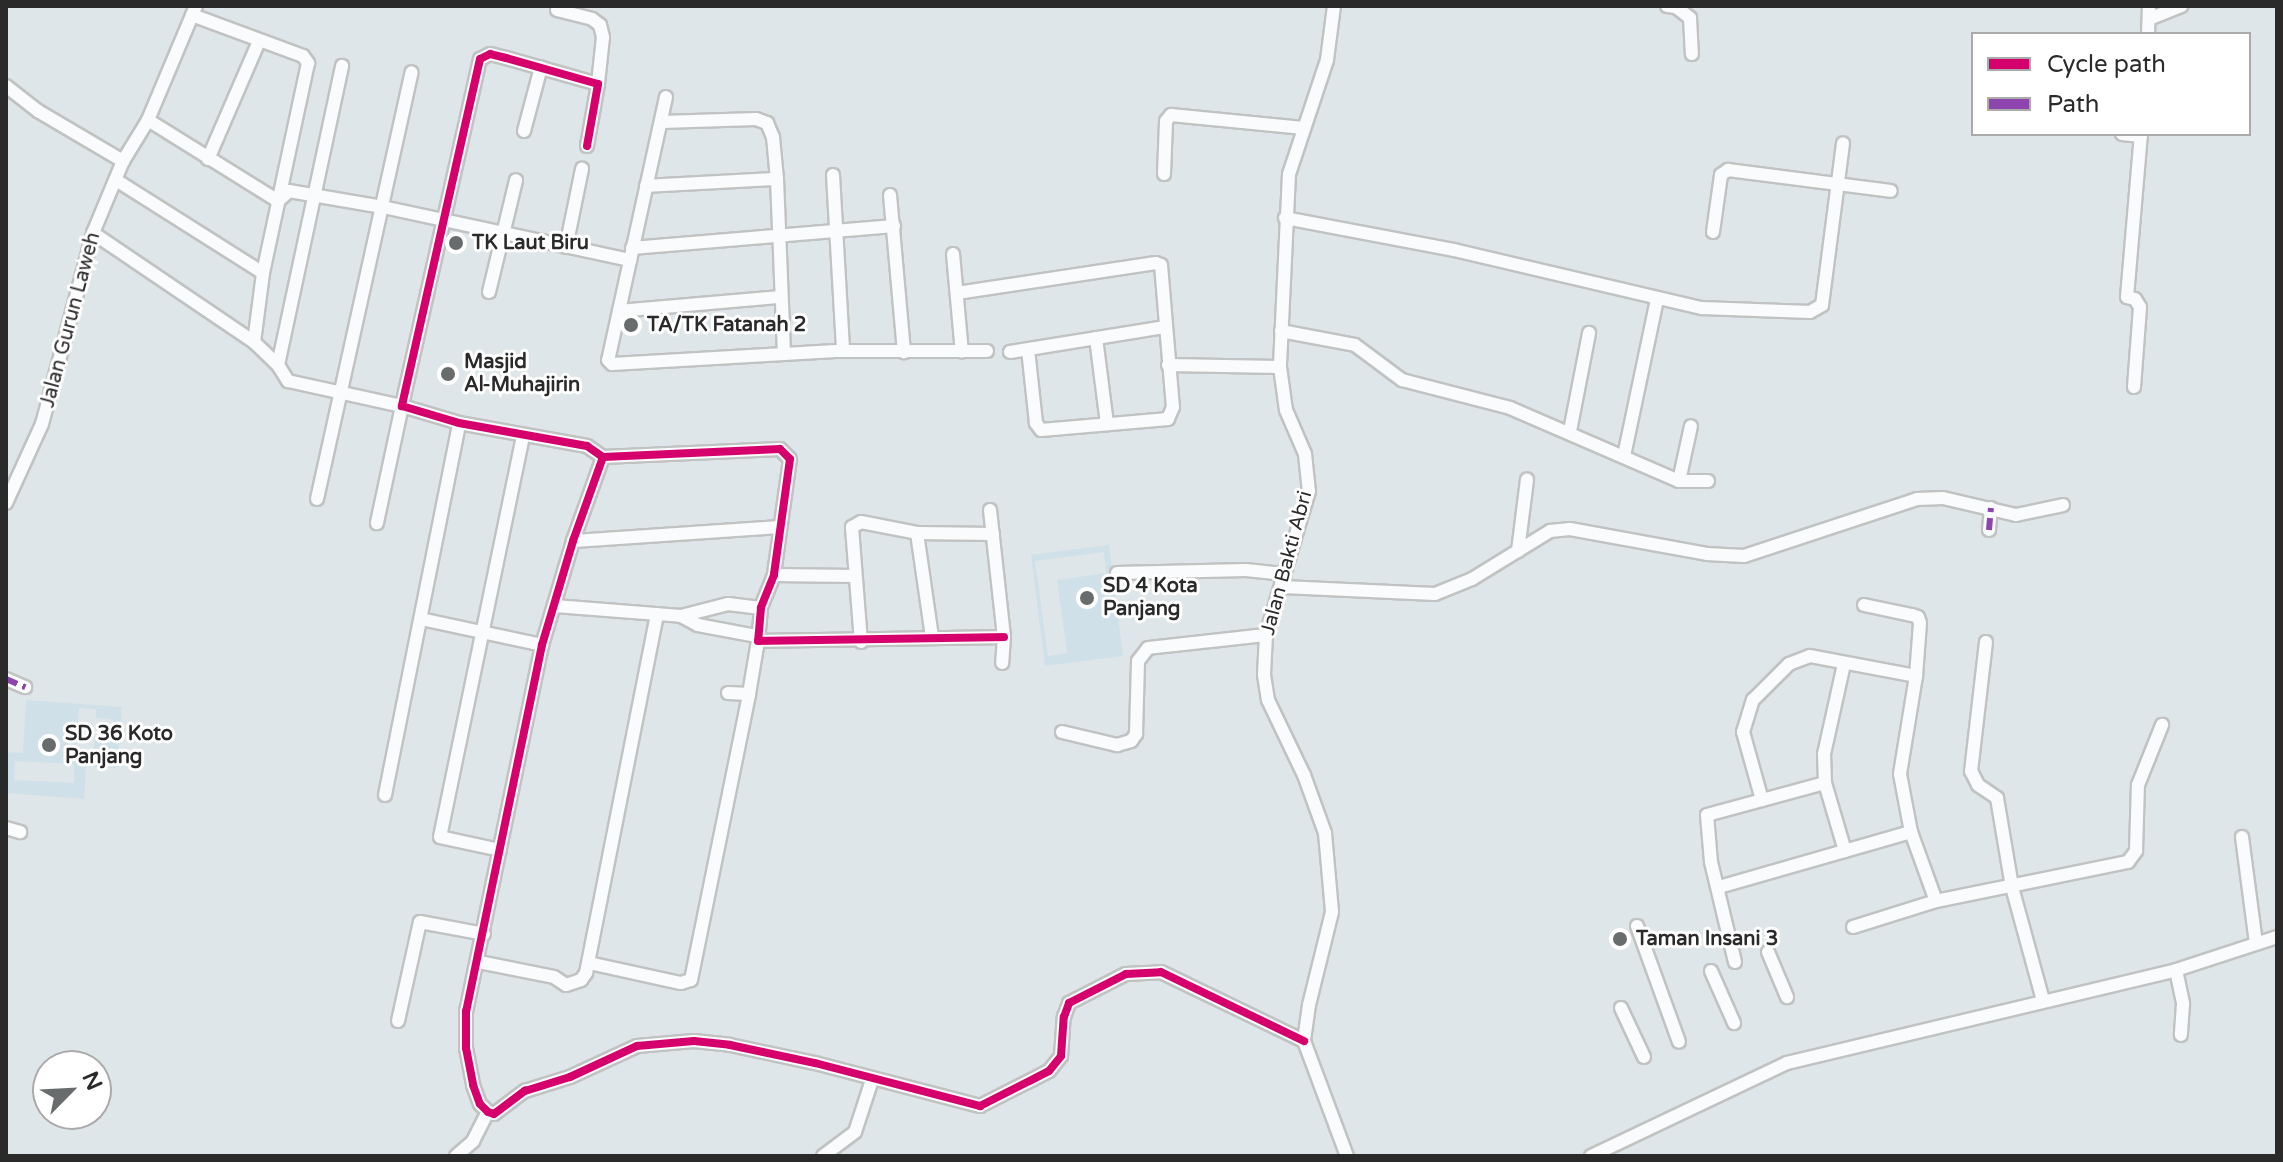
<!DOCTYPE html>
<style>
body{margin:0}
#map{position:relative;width:2283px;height:1162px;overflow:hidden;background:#dfe6e9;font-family:"Varela Round",sans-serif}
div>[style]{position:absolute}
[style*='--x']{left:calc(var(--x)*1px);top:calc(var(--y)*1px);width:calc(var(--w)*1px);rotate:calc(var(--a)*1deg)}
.education>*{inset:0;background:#d0e0e9}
.roads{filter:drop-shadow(2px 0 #c1c2c2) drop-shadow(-2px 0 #c1c2c2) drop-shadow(0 2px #c1c2c2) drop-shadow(0 -2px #c1c2c2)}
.minor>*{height:12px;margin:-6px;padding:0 6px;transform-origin:6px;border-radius:6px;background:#fafbfc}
.quiet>*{height:6px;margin-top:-3px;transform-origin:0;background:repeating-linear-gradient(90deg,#8e44ad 0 12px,transparent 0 18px)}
.cycleway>*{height:8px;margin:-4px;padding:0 4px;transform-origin:4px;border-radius:4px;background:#d6006c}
.dots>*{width:22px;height:22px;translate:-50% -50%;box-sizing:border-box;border:4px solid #fff;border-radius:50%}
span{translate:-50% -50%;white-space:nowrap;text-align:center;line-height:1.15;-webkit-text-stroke:6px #fff;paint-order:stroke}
.poi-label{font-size:20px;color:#2a2a2a;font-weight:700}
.left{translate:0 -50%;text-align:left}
.street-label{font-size:20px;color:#2a2a2a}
.frame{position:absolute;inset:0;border:8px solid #2a2a2a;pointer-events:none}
.legend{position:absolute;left:1971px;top:32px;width:280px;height:104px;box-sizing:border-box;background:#fff;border:2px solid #aaa;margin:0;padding:10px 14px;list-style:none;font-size:24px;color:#2a2a2a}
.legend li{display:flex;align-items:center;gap:16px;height:40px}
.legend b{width:40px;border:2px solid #aaa}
.north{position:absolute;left:32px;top:1050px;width:80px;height:80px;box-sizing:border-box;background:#fff;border:2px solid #aaa;border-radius:50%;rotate:66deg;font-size:22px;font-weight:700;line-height:32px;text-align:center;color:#2a2a2a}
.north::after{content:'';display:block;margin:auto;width:28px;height:36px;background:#696c6d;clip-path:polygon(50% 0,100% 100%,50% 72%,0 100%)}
</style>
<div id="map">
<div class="education">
<div style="clip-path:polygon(evenodd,1109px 545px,1123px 656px,1045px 666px,1031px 555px,1109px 545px,1104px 552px,1106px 573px,1057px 580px,1067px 653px,1048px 656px,1035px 561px,1104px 552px)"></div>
<div style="clip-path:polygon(evenodd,26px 700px,122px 707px,117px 768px,86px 766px,84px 799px,6px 793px,7px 752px,23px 753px,26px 700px,79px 708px,96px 709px,96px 718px,114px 720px,113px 739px,95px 738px,92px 761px,75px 759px,79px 708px,26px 700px,15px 761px,74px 764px,74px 783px,14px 780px,15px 761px)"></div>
</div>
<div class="roads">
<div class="minor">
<div style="--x:1334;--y:6;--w:54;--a:97.4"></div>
<div style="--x:1327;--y:60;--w:120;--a:108.4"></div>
<div style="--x:1289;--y:174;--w:193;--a:92.7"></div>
<div style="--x:1280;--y:367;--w:43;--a:82.1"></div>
<div style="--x:1286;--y:410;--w:48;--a:66.6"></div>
<div style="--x:1305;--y:454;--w:37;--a:84"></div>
<div style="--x:1309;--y:491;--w:150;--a:106.6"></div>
<div style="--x:1266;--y:635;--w:40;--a:92.9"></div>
<div style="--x:1264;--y:675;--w:25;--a:81"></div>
<div style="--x:1268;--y:700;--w:83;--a:64.4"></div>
<div style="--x:1304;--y:775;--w:62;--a:70.1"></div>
<div style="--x:1325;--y:833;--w:79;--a:84.9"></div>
<div style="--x:1332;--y:912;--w:96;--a:103.9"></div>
<div style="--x:1309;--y:1005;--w:36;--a:98"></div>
<div style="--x:1304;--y:1041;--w:123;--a:69.5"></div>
<div style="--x:1667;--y:6;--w:9;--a:6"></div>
<div style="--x:1676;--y:7;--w:18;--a:38"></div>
<div style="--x:1690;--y:18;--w:36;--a:87"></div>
<div style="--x:557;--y:10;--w:36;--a:14"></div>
<div style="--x:592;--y:19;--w:10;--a:37"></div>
<div style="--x:600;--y:25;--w:12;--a:76"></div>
<div style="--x:603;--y:37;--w:47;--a:96.1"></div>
<div style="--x:192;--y:15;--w:118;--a:20.3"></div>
<div style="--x:303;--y:56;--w:9;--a:54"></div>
<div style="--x:308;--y:63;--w:215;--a:102.1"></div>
<div style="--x:263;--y:273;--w:70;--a:97.4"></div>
<div style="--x:2149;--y:19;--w:35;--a:-22"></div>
<div style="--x:2148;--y:34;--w:28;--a:-88"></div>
<div style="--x:6;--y:86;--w:41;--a:38"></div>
<div style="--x:38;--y:111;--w:99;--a:30.5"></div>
<div style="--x:666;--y:97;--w:269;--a:102.4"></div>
<div style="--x:608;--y:360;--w:6;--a:45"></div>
<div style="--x:612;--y:364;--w:224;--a:-3.3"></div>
<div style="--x:836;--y:351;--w:151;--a:0"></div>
<div style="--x:148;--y:120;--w:153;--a:31.9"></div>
<div style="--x:278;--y:201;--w:15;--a:-42"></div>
<div style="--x:289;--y:191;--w:95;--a:9.7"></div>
<div style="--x:383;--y:207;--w:253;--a:12.1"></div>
<div style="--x:661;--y:122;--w:95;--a:-1.8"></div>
<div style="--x:756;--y:119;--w:12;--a:20"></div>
<div style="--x:767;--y:123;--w:15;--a:67"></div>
<div style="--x:773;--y:137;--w:42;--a:84.6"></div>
<div style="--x:777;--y:179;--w:175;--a:87.7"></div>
<div style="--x:524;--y:131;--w:66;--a:-75.1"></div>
<div style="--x:2122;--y:134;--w:19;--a:6"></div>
<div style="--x:587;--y:146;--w:63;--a:-79.9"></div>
<div style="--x:598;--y:84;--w:96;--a:-164.2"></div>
<div style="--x:506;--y:58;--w:16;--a:-166"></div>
<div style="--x:490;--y:54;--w:11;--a:153"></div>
<div style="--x:480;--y:59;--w:356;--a:102.7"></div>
<div style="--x:402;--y:406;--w:59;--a:16.6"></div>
<div style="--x:459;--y:423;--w:130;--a:10.2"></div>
<div style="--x:587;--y:446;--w:19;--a:35"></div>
<div style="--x:603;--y:457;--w:177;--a:-2.6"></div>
<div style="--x:780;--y:449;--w:14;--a:45"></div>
<div style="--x:790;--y:459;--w:117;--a:97.9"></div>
<div style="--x:774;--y:575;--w:35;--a:112"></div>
<div style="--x:761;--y:608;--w:33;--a:95"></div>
<div style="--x:758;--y:641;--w:246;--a:-0.9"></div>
<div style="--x:208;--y:159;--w:129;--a:-66.6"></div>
<div style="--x:1164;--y:174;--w:53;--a:-87.8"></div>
<div style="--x:1166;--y:121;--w:8;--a:-50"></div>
<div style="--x:1171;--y:115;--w:133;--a:5.6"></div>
<div style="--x:833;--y:175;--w:176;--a:86.7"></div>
<div style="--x:116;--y:180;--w:174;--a:32.3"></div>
<div style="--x:646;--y:186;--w:131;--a:-3.1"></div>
<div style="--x:890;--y:195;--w:158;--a:84.9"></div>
<div style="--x:1285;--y:218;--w:172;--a:10.7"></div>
<div style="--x:1454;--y:250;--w:255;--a:13.2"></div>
<div style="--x:1702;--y:308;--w:108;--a:2.1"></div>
<div style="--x:1810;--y:312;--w:14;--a:-30"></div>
<div style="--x:1822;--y:305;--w:163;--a:-82.6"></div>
<div style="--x:1713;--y:232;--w:58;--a:-82"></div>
<div style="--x:1721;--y:175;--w:9;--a:-36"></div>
<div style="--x:1728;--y:170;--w:164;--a:7.3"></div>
<div style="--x:93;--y:233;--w:194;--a:34.1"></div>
<div style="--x:254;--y:342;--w:33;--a:44"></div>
<div style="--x:278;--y:365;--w:19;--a:58"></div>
<div style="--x:288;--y:381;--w:117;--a:12.4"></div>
<div style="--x:402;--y:406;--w:120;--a:102.1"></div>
<div style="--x:566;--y:247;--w:80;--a:-78.4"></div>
<div style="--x:632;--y:248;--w:263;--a:-4.8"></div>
<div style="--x:953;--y:254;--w:98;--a:84.8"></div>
<div style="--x:489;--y:292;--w:115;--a:-76.4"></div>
<div style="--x:957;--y:293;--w:201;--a:-8.6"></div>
<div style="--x:1156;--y:263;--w:5;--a:22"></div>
<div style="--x:1161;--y:265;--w:143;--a:85.2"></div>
<div style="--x:1173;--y:407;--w:13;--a:113"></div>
<div style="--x:1168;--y:419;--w:127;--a:175"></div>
<div style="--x:1041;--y:430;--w:9;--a:-126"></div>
<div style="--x:1036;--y:423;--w:74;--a:-96.2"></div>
<div style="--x:619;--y:311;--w:162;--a:-5"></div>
<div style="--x:1281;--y:331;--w:75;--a:10.7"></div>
<div style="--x:1355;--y:345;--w:59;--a:36.7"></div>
<div style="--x:1402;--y:380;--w:112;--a:14.5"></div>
<div style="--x:1510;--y:408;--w:184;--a:23.4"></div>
<div style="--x:1679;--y:481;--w:29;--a:0"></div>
<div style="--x:1096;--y:338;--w:87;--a:82.7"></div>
<div style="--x:1010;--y:352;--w:156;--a:-9.2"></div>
<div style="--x:278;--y:365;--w:306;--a:-77.9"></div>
<div style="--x:1168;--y:365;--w:112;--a:1"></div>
<div style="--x:2134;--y:387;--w:80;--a:-85.7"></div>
<div style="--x:2140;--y:307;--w:9;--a:-122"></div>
<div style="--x:2135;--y:299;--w:8;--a:-166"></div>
<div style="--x:2127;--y:297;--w:164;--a:-85.1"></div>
<div style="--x:1570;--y:431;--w:100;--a:-79"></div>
<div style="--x:1624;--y:456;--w:159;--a:-78.1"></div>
<div style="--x:603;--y:457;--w:89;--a:109.7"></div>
<div style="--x:573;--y:541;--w:109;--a:106.6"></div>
<div style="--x:542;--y:645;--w:374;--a:101.7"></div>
<div style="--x:466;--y:1011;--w:37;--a:90"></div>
<div style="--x:466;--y:1048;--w:38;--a:79"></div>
<div style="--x:473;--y:1085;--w:20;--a:70"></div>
<div style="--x:480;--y:1104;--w:11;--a:45"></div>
<div style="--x:488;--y:1112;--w:6;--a:18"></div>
<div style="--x:494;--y:1114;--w:39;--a:-37"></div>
<div style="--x:525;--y:1091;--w:47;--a:-17.3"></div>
<div style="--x:570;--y:1077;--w:74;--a:-24.8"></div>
<div style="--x:637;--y:1046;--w:57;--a:-5"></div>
<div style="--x:694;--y:1041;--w:36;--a:6"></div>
<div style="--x:730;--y:1045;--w:87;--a:12"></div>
<div style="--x:815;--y:1063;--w:171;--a:14.6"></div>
<div style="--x:980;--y:1106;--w:77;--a:-26.9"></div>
<div style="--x:1049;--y:1071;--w:19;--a:-51"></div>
<div style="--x:1061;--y:1056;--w:39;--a:-86"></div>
<div style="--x:1064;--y:1017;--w:15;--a:-70"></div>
<div style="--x:1069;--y:1003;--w:64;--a:-27"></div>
<div style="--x:1126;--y:974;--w:35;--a:-3"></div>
<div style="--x:1161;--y:972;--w:159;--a:25.8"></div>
<div style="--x:1679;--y:481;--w:56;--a:-77.7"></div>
<div style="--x:317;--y:499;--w:437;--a:-77.5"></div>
<div style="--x:6;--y:503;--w:87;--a:-65.5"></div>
<div style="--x:42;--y:424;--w:198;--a:-75"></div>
<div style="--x:93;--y:233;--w:78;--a:-67.4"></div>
<div style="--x:123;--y:161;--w:48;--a:-58.6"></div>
<div style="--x:148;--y:120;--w:124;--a:-67.2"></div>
<div style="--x:990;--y:510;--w:128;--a:83.7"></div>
<div style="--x:1004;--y:637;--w:26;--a:94"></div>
<div style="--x:1989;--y:530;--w:22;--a:-85"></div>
<div style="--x:573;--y:541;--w:205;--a:-3.9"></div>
<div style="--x:1518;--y:551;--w:72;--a:-82.8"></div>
<div style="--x:1117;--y:573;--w:129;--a:-1.3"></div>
<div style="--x:1246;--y:570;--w:39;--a:6"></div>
<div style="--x:774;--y:575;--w:80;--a:0.7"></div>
<div style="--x:1283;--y:587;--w:152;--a:2.6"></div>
<div style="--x:1435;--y:594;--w:40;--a:-22"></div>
<div style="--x:1472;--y:579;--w:92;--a:-31.6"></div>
<div style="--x:1550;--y:531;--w:20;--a:-6"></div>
<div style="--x:1570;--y:529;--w:139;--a:10.3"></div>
<div style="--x:1707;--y:554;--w:37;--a:3"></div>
<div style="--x:1744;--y:556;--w:182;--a:-18.2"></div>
<div style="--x:1917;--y:499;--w:26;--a:-2"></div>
<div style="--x:1943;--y:498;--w:75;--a:13.1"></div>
<div style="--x:2016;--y:515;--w:48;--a:-12"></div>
<div style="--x:1864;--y:605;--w:49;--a:11.8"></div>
<div style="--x:1912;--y:615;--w:6;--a:18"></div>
<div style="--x:1918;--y:617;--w:6;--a:72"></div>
<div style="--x:1920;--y:623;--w:53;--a:94.3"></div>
<div style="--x:1916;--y:676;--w:99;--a:99.3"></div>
<div style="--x:1900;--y:774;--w:59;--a:79.3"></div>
<div style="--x:555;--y:606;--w:126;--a:4.5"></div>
<div style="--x:681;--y:616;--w:19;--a:28"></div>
<div style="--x:698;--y:625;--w:60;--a:10.6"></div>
<div style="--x:681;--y:616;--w:49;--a:-14.3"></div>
<div style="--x:728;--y:604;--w:33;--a:7"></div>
<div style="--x:421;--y:619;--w:124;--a:12.1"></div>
<div style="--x:932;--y:637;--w:105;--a:-98.2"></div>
<div style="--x:917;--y:533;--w:76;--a:0.8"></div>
<div style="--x:861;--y:642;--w:115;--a:-94.5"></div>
<div style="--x:852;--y:527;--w:10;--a:-29"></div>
<div style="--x:861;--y:522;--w:57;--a:11.1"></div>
<div style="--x:1986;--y:642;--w:130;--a:96.6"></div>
<div style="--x:1971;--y:771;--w:16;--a:63"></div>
<div style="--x:1978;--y:785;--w:23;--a:34"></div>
<div style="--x:1997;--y:798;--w:90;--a:80.4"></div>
<div style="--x:2012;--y:887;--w:117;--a:74.7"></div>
<div style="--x:1844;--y:664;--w:92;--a:102.5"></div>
<div style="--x:1824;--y:754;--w:29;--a:88"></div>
<div style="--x:1825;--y:783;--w:71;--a:73.6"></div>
<div style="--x:6;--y:679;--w:21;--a:23"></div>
<div style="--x:728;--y:693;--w:21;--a:3"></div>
<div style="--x:749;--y:694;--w:54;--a:-80.4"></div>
<div style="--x:1062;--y:732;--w:57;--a:13.3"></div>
<div style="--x:1117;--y:745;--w:15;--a:-16"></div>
<div style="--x:1131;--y:741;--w:9;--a:-54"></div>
<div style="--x:1136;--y:734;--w:73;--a:-88.4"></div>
<div style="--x:1138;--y:661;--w:16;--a:-52"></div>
<div style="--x:1148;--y:648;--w:119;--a:-6.3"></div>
<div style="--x:385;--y:795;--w:379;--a:-78.7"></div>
<div style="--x:1762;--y:800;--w:71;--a:-105.6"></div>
<div style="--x:1743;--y:732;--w:34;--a:-73"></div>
<div style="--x:1753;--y:700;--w:51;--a:-45"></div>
<div style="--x:1789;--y:664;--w:22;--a:-21"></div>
<div style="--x:1810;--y:656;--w:108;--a:10.7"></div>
<div style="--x:6;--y:828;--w:15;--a:16"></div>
<div style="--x:2242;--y:837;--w:107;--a:82.5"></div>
<div style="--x:500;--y:850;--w:61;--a:-167.8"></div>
<div style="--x:440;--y:837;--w:410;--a:-78.3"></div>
<div style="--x:1719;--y:887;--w:200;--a:-16"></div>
<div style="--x:1911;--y:832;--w:73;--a:70.1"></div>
<div style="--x:1936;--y:901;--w:196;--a:-11.5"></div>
<div style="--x:2128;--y:862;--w:14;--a:-54"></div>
<div style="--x:2136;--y:851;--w:66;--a:-88.3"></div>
<div style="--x:2138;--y:785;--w:65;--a:-68.2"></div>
<div style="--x:1637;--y:926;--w:123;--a:70.1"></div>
<div style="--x:1853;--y:927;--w:87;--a:-17.4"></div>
<div style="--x:1768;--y:952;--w:49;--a:67.1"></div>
<div style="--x:479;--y:962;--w:76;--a:11.3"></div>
<div style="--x:554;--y:977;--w:14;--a:34"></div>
<div style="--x:566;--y:985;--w:16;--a:-18"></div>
<div style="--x:581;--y:980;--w:9;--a:-54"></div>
<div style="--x:586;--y:973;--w:366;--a:-78.8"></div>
<div style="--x:1735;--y:962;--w:103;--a:-103.5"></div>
<div style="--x:1711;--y:862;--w:47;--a:-94.9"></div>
<div style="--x:1707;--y:815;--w:122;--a:-15.2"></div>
<div style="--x:589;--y:963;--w:94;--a:12.3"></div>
<div style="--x:681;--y:983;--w:10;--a:-17"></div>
<div style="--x:691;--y:980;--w:292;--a:-78.5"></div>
<div style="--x:2176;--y:970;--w:35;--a:78"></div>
<div style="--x:2183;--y:1004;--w:31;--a:94"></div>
<div style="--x:1711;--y:971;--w:57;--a:66.1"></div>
<div style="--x:1621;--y:1008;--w:54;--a:64.9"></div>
<div style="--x:398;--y:1021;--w:101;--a:-77.5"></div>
<div style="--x:420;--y:922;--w:65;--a:10.6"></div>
<div style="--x:456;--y:1156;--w:23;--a:-41"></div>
<div style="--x:473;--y:1141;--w:33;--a:-63"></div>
<div style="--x:823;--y:1156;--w:40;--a:-37"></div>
<div style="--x:855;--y:1132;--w:55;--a:-71.9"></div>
<div style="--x:1591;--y:1156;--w:217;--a:-25.4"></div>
<div style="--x:1787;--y:1063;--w:400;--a:-13.4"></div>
<div style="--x:2176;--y:970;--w:106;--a:-18.1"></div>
</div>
</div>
<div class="quiet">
<div style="--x:1989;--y:530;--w:22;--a:-85"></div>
<div style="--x:6;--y:679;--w:21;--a:23"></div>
</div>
<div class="cycleway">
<div style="--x:587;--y:146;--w:63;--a:-79.9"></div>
<div style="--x:598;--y:84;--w:96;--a:-164.2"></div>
<div style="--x:506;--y:58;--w:16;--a:-166"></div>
<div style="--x:490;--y:54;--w:11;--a:153"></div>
<div style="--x:480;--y:59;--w:356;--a:102.7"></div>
<div style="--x:402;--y:406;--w:59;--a:16.6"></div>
<div style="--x:459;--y:423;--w:130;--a:10.2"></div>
<div style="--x:587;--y:446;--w:19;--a:35"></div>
<div style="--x:603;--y:457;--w:177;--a:-2.6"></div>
<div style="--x:780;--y:449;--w:14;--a:45"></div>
<div style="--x:790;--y:459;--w:117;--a:97.9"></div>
<div style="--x:774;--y:575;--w:35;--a:112"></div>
<div style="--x:761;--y:608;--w:33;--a:95"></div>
<div style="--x:758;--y:641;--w:246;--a:-0.9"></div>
<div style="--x:603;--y:457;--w:89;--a:109.7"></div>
<div style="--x:573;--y:541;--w:109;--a:106.6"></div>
<div style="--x:542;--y:645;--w:374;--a:101.7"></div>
<div style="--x:466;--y:1011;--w:37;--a:90"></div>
<div style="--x:466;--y:1048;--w:38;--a:79"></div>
<div style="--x:473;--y:1085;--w:20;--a:70"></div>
<div style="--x:480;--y:1104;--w:11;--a:45"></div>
<div style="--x:488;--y:1112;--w:6;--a:18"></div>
<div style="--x:494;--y:1114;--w:39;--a:-37"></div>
<div style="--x:525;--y:1091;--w:47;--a:-17.3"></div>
<div style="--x:570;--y:1077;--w:74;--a:-24.8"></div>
<div style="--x:637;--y:1046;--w:57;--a:-5"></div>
<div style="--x:694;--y:1041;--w:36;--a:6"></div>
<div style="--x:730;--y:1045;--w:87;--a:12"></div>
<div style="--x:815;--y:1063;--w:171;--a:14.6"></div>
<div style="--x:980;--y:1106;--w:77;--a:-26.9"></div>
<div style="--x:1049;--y:1071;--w:19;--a:-51"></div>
<div style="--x:1061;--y:1056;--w:39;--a:-86"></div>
<div style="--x:1064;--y:1017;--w:15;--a:-70"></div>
<div style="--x:1069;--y:1003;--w:64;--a:-27"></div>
<div style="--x:1126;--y:974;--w:35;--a:-3"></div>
<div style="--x:1161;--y:972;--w:159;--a:25.8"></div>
</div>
<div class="dots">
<div style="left:456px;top:243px;background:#696c6d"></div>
<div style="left:631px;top:325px;background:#696c6d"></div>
<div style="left:448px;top:374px;background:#696c6d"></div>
<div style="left:1087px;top:598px;background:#696c6d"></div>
<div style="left:49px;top:745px;background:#696c6d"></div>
<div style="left:1620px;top:939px;background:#696c6d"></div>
</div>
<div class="poi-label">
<span class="left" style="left:472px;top:243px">TK Laut Biru</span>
<span class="left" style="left:647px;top:325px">TA/TK Fatanah 2</span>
<span class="left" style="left:464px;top:374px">Masjid<br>Al-Muhajirin</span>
<span class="left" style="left:1103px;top:598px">SD 4 Kota<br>Panjang</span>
<span class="left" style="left:65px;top:746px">SD 36 Koto<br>Panjang</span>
<span class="left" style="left:1636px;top:939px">Taman Insani 3</span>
</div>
<div class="street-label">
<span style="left:71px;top:320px;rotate:-75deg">Jalan Gurun Laweh</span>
<span style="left:1287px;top:563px;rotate:-75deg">Jalan Bakti Abri</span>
</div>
<div class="frame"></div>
<ul class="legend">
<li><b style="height:10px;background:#d6006c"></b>Cycle path</li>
<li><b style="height:10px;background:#8e44ad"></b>Path</li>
</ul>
<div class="north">N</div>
</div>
